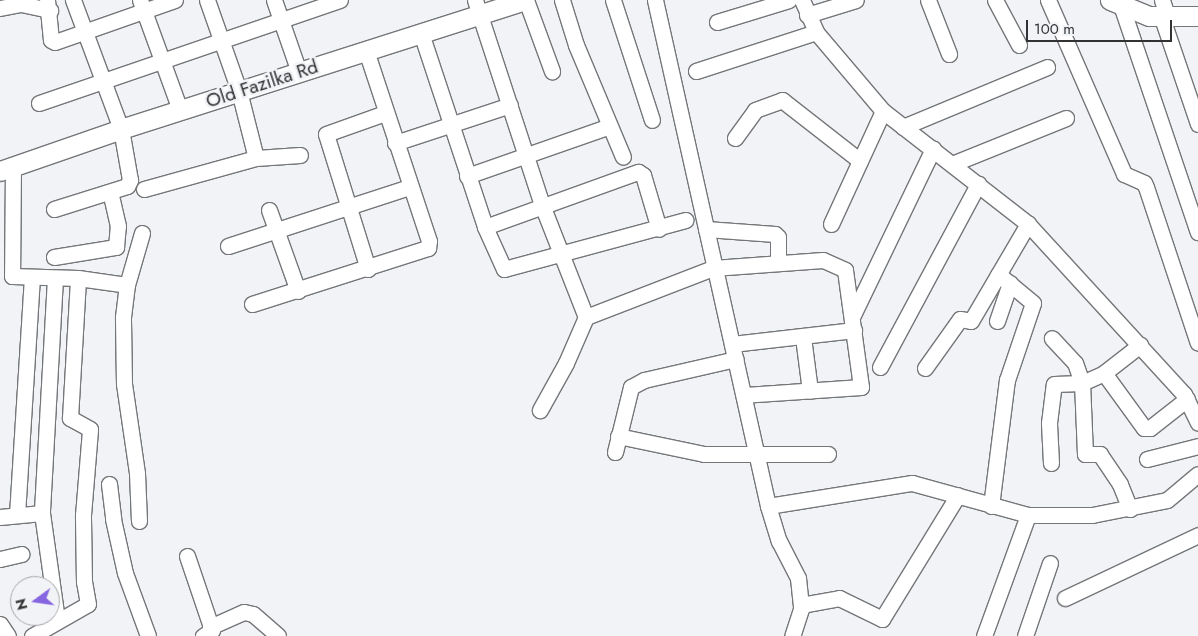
<!DOCTYPE html>
<style>
body{margin:0}
#map{position:relative;width:1198px;height:636px;overflow:hidden;background:#f1f3f6;font-family:Jost,sans-serif}
div>[style]{position:absolute}
[style*='--x']{left:calc(var(--x)*1px);top:calc(var(--y)*1px);width:calc(var(--w)*1px);rotate:calc(var(--a)*1deg)}
.roads{filter:drop-shadow(1px 0 #747678) drop-shadow(-1px 0 #747678) drop-shadow(0 1px #747678) drop-shadow(0 -1px #747678)}
.minor>*{height:15px;margin:-7.5px;padding:0 7.5px;transform-origin:7.5px;border-radius:7.5px;background:#fff}
.major>*{height:19px;margin:-9.5px;padding:0 9.5px;transform-origin:9.5px;border-radius:9.5px;background:#fff}
span{translate:-50% -50%;white-space:nowrap;text-align:center;line-height:1.15;-webkit-text-stroke:5px #f1f3f6;paint-order:stroke}
.street-label{font-size:19px;color:#323233}
.north{position:absolute;left:10px;top:576px;width:50px;height:50px;box-sizing:border-box;background:#f1f3f6;border:1px solid #a5a6a8;border-radius:50%;rotate:256deg;font-size:14px;font-weight:700;line-height:20px;text-align:center;color:#323233}
.north::after{content:'';display:block;margin:auto;width:18px;height:22px;background:#8665e0;clip-path:polygon(50% 0,100% 100%,50% 72%,0 100%)}
.scale{position:absolute;left:1026px;top:20px;width:146px;height:22px;box-sizing:border-box;border:2px solid #323233;border-top:0;padding-left:6px;font-size:15px;line-height:18px;white-space:nowrap;color:#323233;-webkit-text-stroke:4px #f1f3f6;paint-order:stroke}
</style>
<div id="map">
<div class="roads">
<div class="minor">
<div style="--x:47;--y:0;--w:40;--a:84.3"></div>
<div style="--x:51;--y:40;--w:4;--a:27"></div>
<div style="--x:55;--y:42;--w:127;--a:-19.3"></div>
<div style="--x:140;--y:0;--w:117;--a:70"></div>
<div style="--x:207;--y:0;--w:96;--a:70.6"></div>
<div style="--x:239;--y:91;--w:69;--a:75.8"></div>
<div style="--x:274;--y:0;--w:76;--a:70.9"></div>
<div style="--x:475;--y:0;--w:216;--a:71.9"></div>
<div style="--x:542;--y:205;--w:120;--a:68.6"></div>
<div style="--x:586;--y:317;--w:50;--a:113.5"></div>
<div style="--x:566;--y:363;--w:54;--a:119"></div>
<div style="--x:526;--y:0;--w:76;--a:69.9"></div>
<div style="--x:562;--y:0;--w:47;--a:72.7"></div>
<div style="--x:576;--y:45;--w:121;--a:67.2"></div>
<div style="--x:613;--y:0;--w:126;--a:72"></div>
<div style="--x:655;--y:0;--w:518;--a:77.41"></div>
<div style="--x:768;--y:506;--w:37;--a:73"></div>
<div style="--x:779;--y:541;--w:42;--a:62.8"></div>
<div style="--x:798;--y:578;--w:31;--a:84"></div>
<div style="--x:801;--y:609;--w:28;--a:108"></div>
<div style="--x:802;--y:0;--w:35;--a:66"></div>
<div style="--x:816;--y:32;--w:104;--a:49.7"></div>
<div style="--x:883;--y:111;--w:184;--a:37.9"></div>
<div style="--x:1028;--y:224;--w:231;--a:47.5"></div>
<div style="--x:1184;--y:394;--w:32;--a:64"></div>
<div style="--x:928;--y:0;--w:58;--a:68.7"></div>
<div style="--x:995;--y:0;--w:51;--a:61.9"></div>
<div style="--x:1048;--y:0;--w:190;--a:66.4"></div>
<div style="--x:1124;--y:174;--w:22;--a:24"></div>
<div style="--x:1144;--y:183;--w:4;--a:63"></div>
<div style="--x:1146;--y:187;--w:164;--a:71.6"></div>
<div style="--x:1162;--y:0;--w:19;--a:72"></div>
<div style="--x:1121;--y:5;--w:240;--a:71.3"></div>
<div style="--x:0;--y:8;--w:21;--a:-11"></div>
<div style="--x:21;--y:4;--w:30;--a:12"></div>
<div style="--x:807;--y:15;--w:51;--a:-17"></div>
<div style="--x:1162;--y:18;--w:112;--a:71.2"></div>
<div style="--x:717;--y:22;--w:75;--a:-17"></div>
<div style="--x:421;--y:33;--w:204;--a:71.7"></div>
<div style="--x:485;--y:227;--w:46;--a:65.7"></div>
<div style="--x:504;--y:269;--w:188;--a:-15.1"></div>
<div style="--x:696;--y:71;--w:126;--a:-18"></div>
<div style="--x:39;--y:103;--w:318;--a:-18.9"></div>
<div style="--x:903;--y:127;--w:156;--a:-22.6"></div>
<div style="--x:735;--y:138;--w:34;--a:-54"></div>
<div style="--x:755;--y:110;--w:29;--a:-20"></div>
<div style="--x:782;--y:100;--w:99;--a:38"></div>
<div style="--x:395;--y:143;--w:121;--a:-18.3"></div>
<div style="--x:952;--y:164;--w:123;--a:-22"></div>
<div style="--x:13;--y:167;--w:109;--a:90.5"></div>
<div style="--x:12;--y:276;--w:66;--a:1.7"></div>
<div style="--x:78;--y:278;--w:49;--a:8.1"></div>
<div style="--x:467;--y:176;--w:145;--a:-19.3"></div>
<div style="--x:144;--y:189;--w:116;--a:-15.5"></div>
<div style="--x:256;--y:158;--w:44;--a:-3.9"></div>
<div style="--x:54;--y:209;--w:77;--a:-17.5"></div>
<div style="--x:127;--y:186;--w:7;--a:-63"></div>
<div style="--x:130;--y:180;--w:52;--a:-100"></div>
<div style="--x:121;--y:129;--w:138;--a:-110.4"></div>
<div style="--x:269;--y:210;--w:86;--a:70.3"></div>
<div style="--x:831;--y:224;--w:124;--a:-65.3"></div>
<div style="--x:485;--y:227;--w:163;--a:-19.8"></div>
<div style="--x:638;--y:172;--w:6;--a:31"></div>
<div style="--x:643;--y:175;--w:56;--a:73.5"></div>
<div style="--x:706;--y:229;--w:69;--a:4.1"></div>
<div style="--x:775;--y:234;--w:4;--a:45"></div>
<div style="--x:778;--y:237;--w:25;--a:90"></div>
<div style="--x:228;--y:246;--w:191;--a:-18"></div>
<div style="--x:54;--y:257;--w:63;--a:-9.2"></div>
<div style="--x:116;--y:247;--w:21;--a:-85"></div>
<div style="--x:118;--y:226;--w:35;--a:-103"></div>
<div style="--x:368;--y:269;--w:141;--a:-107.3"></div>
<div style="--x:326;--y:134;--w:63;--a:-19.6"></div>
<div style="--x:55;--y:278;--w:235;--a:93.2"></div>
<div style="--x:42;--y:513;--w:108;--a:82"></div>
<div style="--x:252;--y:304;--w:185;--a:-17.7"></div>
<div style="--x:428;--y:248;--w:7;--a:-82"></div>
<div style="--x:429;--y:241;--w:200;--a:-108.3"></div>
<div style="--x:586;--y:317;--w:136;--a:-21.1"></div>
<div style="--x:713;--y:268;--w:110;--a:-4.2"></div>
<div style="--x:823;--y:260;--w:24;--a:24"></div>
<div style="--x:845;--y:270;--w:118;--a:82.2"></div>
<div style="--x:861;--y:387;--w:116;--a:176.1"></div>
<div style="--x:852;--y:317;--w:187;--a:-64.3"></div>
<div style="--x:997;--y:321;--w:40;--a:-71.1"></div>
<div style="--x:803;--y:337;--w:54;--a:82.6"></div>
<div style="--x:732;--y:344;--w:123;--a:-6.5"></div>
<div style="--x:880;--y:367;--w:208;--a:-61.8"></div>
<div style="--x:925;--y:368;--w:60;--a:-54.5"></div>
<div style="--x:960;--y:319;--w:11;--a:10"></div>
<div style="--x:971;--y:321;--w:113;--a:-59.6"></div>
<div style="--x:1104;--y:373;--w:68;--a:54"></div>
<div style="--x:1144;--y:428;--w:6;--a:0"></div>
<div style="--x:1150;--y:428;--w:47;--a:-38.1"></div>
<div style="--x:618;--y:436;--w:88;--a:11.8"></div>
<div style="--x:704;--y:454;--w:124;--a:0"></div>
<div style="--x:615;--y:452;--w:67;--a:-76.2"></div>
<div style="--x:631;--y:387;--w:15;--a:-28"></div>
<div style="--x:644;--y:380;--w:94;--a:-12.9"></div>
<div style="--x:1147;--y:459;--w:53;--a:-14.3"></div>
<div style="--x:1051;--y:463;--w:40;--a:-92.9"></div>
<div style="--x:1049;--y:423;--w:39;--a:-83"></div>
<div style="--x:1054;--y:384;--w:28;--a:-2"></div>
<div style="--x:1082;--y:383;--w:21;--a:-109"></div>
<div style="--x:1075;--y:363;--w:34;--a:-133"></div>
<div style="--x:109;--y:484;--w:35;--a:83"></div>
<div style="--x:113;--y:519;--w:55;--a:77.5"></div>
<div style="--x:125;--y:573;--w:67;--a:69.9"></div>
<div style="--x:768;--y:506;--w:146;--a:-9.1"></div>
<div style="--x:912;--y:483;--w:120;--a:15.4"></div>
<div style="--x:1028;--y:515;--w:64;--a:0"></div>
<div style="--x:1092;--y:515;--w:76;--a:-11.3"></div>
<div style="--x:1167;--y:500;--w:40;--a:-40"></div>
<div style="--x:991;--y:506;--w:127;--a:-82.8"></div>
<div style="--x:1007;--y:380;--w:81;--a:-71.3"></div>
<div style="--x:1033;--y:303;--w:45;--a:-140.4"></div>
<div style="--x:1130;--y:509;--w:27;--a:-112"></div>
<div style="--x:1120;--y:484;--w:36;--a:-124"></div>
<div style="--x:1100;--y:454;--w:15;--a:180"></div>
<div style="--x:1085;--y:454;--w:71;--a:-92.4"></div>
<div style="--x:1082;--y:383;--w:24;--a:-24"></div>
<div style="--x:1104;--y:373;--w:46;--a:-37.9"></div>
<div style="--x:17;--y:515;--w:237;--a:-86.4"></div>
<div style="--x:0;--y:517;--w:42;--a:-5.4"></div>
<div style="--x:139;--y:521;--w:48;--a:-92.4"></div>
<div style="--x:137;--y:473;--w:90;--a:-98.3"></div>
<div style="--x:124;--y:384;--w:67;--a:-90.9"></div>
<div style="--x:123;--y:317;--w:32;--a:-83"></div>
<div style="--x:127;--y:285;--w:54;--a:-73.9"></div>
<div style="--x:187;--y:556;--w:78;--a:71.3"></div>
<div style="--x:212;--y:630;--w:11;--a:146"></div>
<div style="--x:0;--y:559;--w:22;--a:-13"></div>
<div style="--x:1065;--y:598;--w:147;--a:-25.3"></div>
<div style="--x:801;--y:605;--w:39;--a:-10"></div>
<div style="--x:839;--y:598;--w:48;--a:26"></div>
<div style="--x:882;--y:619;--w:145;--a:-58.5"></div>
<div style="--x:0;--y:624;--w:14;--a:56"></div>
<div style="--x:210;--y:627;--w:37;--a:-24"></div>
<div style="--x:244;--y:612;--w:9;--a:13"></div>
<div style="--x:253;--y:614;--w:33;--a:41"></div>
<div style="--x:32;--y:636;--w:64;--a:-29.7"></div>
<div style="--x:88;--y:604;--w:22;--a:-100"></div>
<div style="--x:84;--y:582;--w:67;--a:-90.9"></div>
<div style="--x:83;--y:515;--w:86;--a:-85.3"></div>
<div style="--x:90;--y:429;--w:23;--a:-151"></div>
<div style="--x:70;--y:418;--w:140;--a:-86.7"></div>
<div style="--x:984;--y:636;--w:129;--a:-70"></div>
<div style="--x:1025;--y:636;--w:77;--a:-71.1"></div>
</div>
<div class="major">
<div style="--x:1110;--y:0;--w:42;--a:22.3"></div>
<div style="--x:1149;--y:16;--w:49;--a:0"></div>
<div style="--x:0;--y:171;--w:128;--a:-19.1"></div>
<div style="--x:121;--y:129;--w:423;--a:-17.7"></div>
</div>
</div>
<div class="street-label">
<span style="left:262px;top:84px;rotate:-18deg">Old Fazilka Rd</span>
</div>
<div class="north">N</div>
<div class="scale">100 m</div>
</div>
